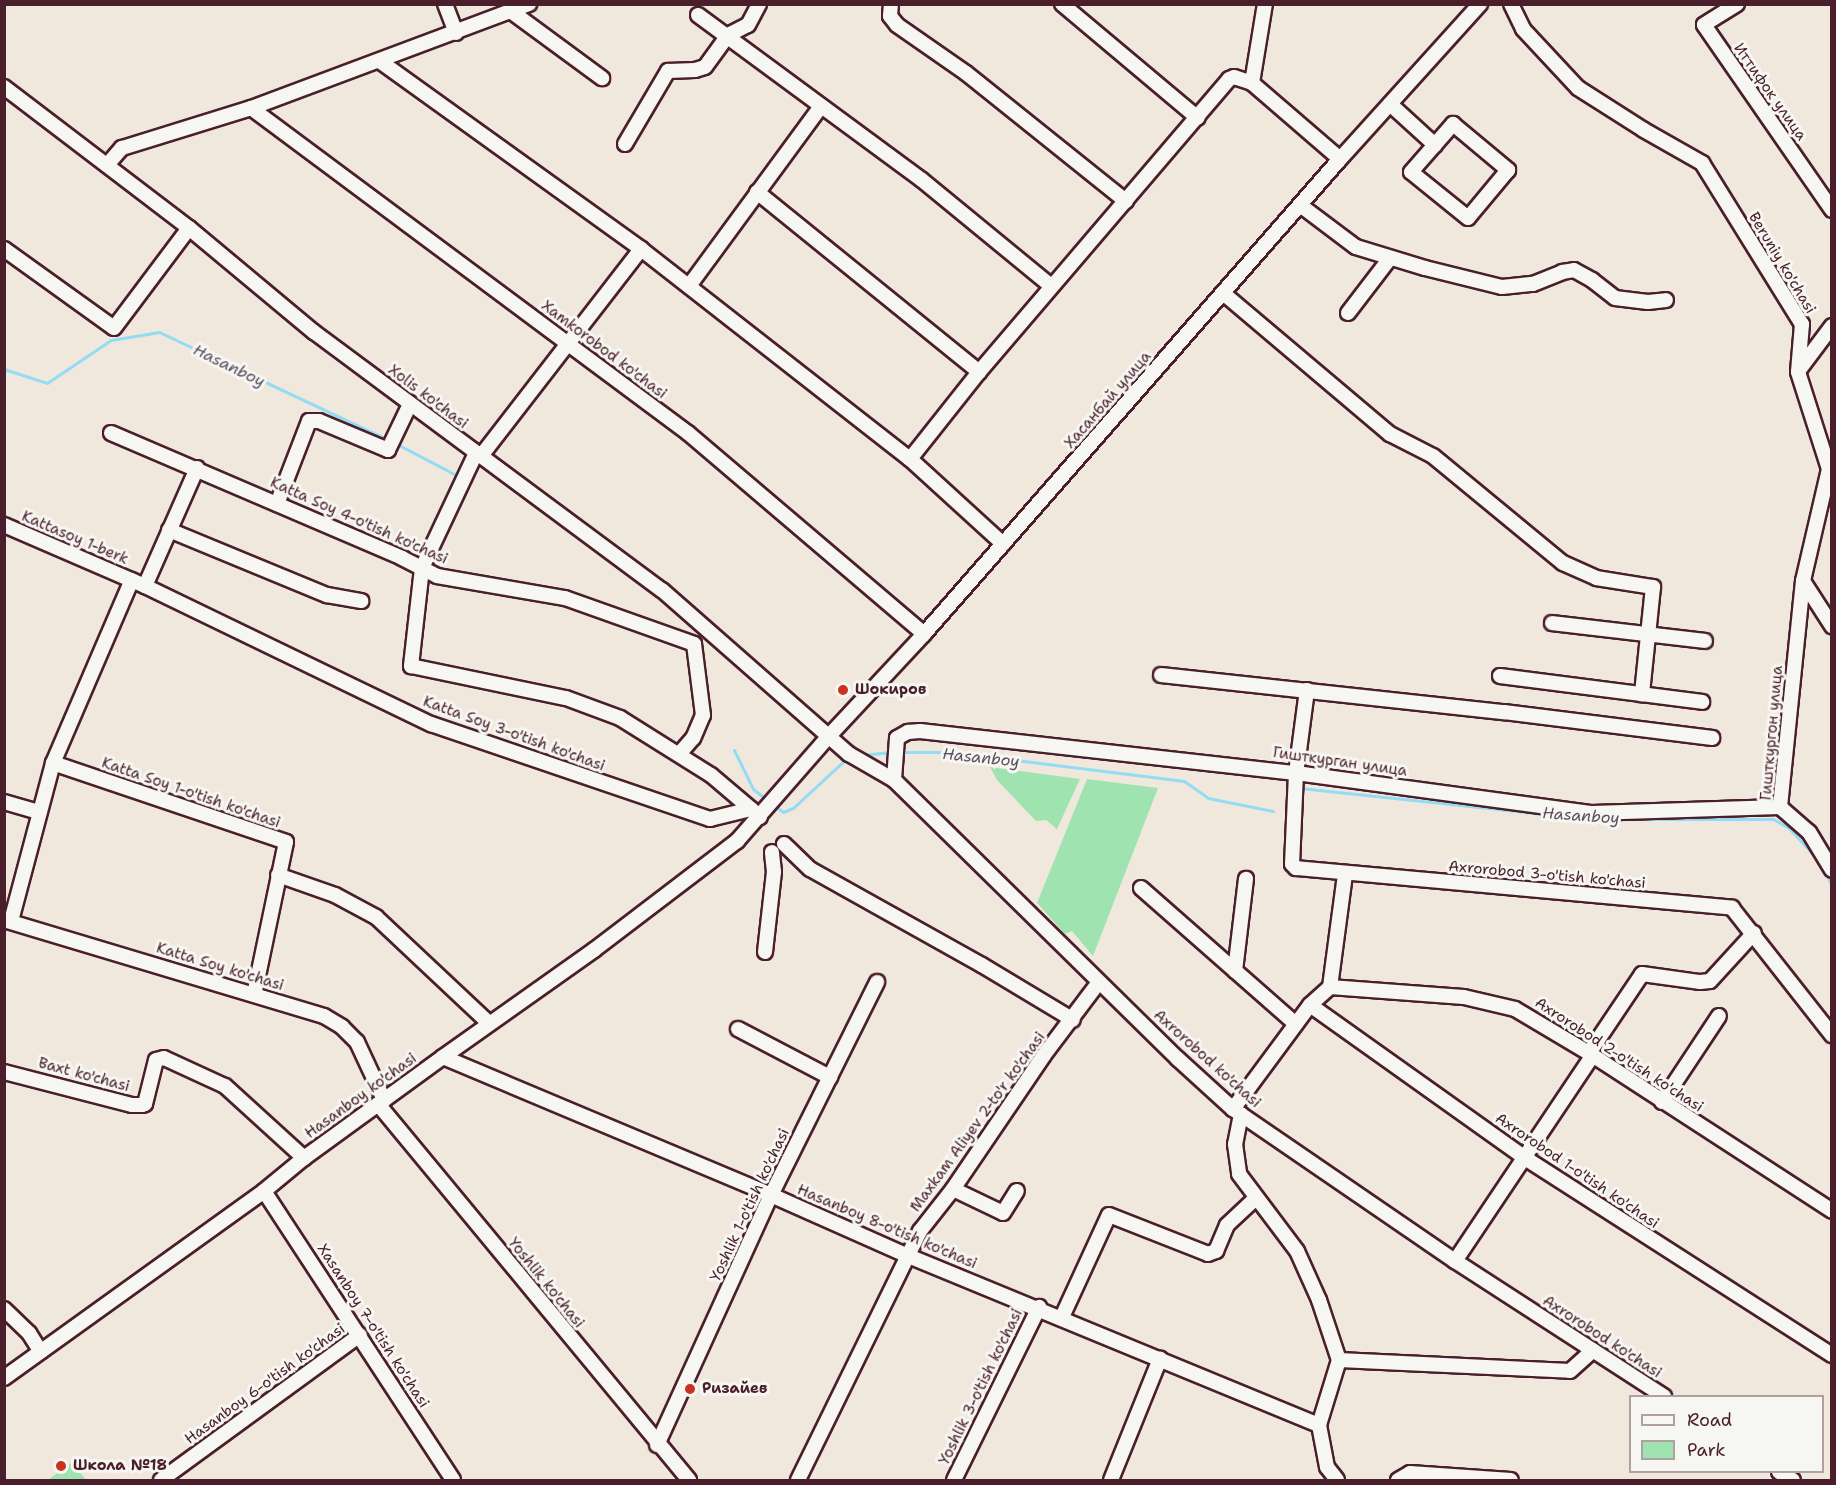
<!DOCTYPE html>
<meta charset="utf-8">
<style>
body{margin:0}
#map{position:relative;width:1836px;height:1485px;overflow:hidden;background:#f0e8dd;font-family:"Shantell Sans",sans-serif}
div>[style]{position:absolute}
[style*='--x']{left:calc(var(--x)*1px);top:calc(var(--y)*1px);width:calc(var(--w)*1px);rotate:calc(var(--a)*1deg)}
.green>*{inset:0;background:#9fe4b0}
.stream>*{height:3px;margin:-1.5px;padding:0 1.5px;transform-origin:1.5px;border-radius:1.5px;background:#93dcf4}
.roads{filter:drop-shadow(2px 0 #4a1f2b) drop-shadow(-2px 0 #4a1f2b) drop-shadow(0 2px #4a1f2b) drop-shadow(0 -2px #4a1f2b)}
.minor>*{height:14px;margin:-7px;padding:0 7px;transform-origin:7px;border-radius:7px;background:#f6f6f2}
.dots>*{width:16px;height:16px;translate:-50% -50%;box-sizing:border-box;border:3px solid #f6f6f2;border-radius:50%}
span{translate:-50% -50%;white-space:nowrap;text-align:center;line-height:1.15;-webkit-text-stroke:6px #f6f6f2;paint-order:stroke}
.street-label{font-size:15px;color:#4a1f2b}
.poi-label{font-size:15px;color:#4a1f2b;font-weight:700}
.left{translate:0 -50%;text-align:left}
.water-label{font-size:16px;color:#5c4e5d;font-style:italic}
.frame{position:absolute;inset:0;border:6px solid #4a1f2b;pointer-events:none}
.legend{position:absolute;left:1629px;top:1395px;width:195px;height:78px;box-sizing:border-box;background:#f6f6f2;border:2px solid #b1a0a2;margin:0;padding:8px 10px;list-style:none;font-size:18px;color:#4a1f2b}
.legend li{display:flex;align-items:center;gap:12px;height:30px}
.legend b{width:30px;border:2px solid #b1a0a2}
</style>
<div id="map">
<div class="green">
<div style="clip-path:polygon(990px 767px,1080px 779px,1057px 829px,1046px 820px,1036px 821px,997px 780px)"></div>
<div style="clip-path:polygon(1087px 779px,1158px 788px,1093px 956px,1072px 931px,1065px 934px,1037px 903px)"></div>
<div style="clip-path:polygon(72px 1462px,86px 1480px,48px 1480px)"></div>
</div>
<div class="stream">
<div style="--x:4;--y:369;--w:45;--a:18"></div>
<div style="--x:47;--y:383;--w:77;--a:-33.9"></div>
<div style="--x:111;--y:340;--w:49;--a:-9.5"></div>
<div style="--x:159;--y:332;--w:254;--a:25.2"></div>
<div style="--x:395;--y:443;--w:67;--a:27.7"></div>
<div style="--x:734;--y:750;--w:43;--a:64"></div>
<div style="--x:753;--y:789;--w:18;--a:38"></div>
<div style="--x:901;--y:752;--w:50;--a:0"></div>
<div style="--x:951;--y:752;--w:235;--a:7.1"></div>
<div style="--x:1184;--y:781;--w:29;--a:35"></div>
<div style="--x:1208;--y:798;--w:66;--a:11.3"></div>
<div style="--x:862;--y:755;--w:29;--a:-6"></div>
<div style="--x:1300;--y:788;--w:272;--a:6.1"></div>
<div style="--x:774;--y:805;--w:11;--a:38"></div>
<div style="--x:783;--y:812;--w:11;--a:-22"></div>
<div style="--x:793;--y:808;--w:74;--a:-42.8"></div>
<div style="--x:1606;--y:819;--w:167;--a:0"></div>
<div style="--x:1773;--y:819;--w:18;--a:29"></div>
<div style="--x:1789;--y:828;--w:43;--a:47.8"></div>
<div style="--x:1818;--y:860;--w:29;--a:61"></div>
</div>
<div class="roads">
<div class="minor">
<div style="--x:445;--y:4;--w:31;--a:69"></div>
<div style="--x:891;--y:4;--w:12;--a:95"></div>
<div style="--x:890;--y:16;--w:11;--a:52"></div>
<div style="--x:897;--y:25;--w:84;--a:34.8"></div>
<div style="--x:966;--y:73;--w:205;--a:38.7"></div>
<div style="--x:1062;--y:4;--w:177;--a:40"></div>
<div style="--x:1511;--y:4;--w:28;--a:64"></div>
<div style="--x:1523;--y:29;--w:81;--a:47"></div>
<div style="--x:1578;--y:88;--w:78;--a:32.5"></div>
<div style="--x:1644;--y:130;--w:67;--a:29.6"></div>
<div style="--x:1702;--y:163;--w:190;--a:58.2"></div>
<div style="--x:1802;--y:324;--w:48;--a:94.8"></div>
<div style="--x:1798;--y:372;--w:102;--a:72.3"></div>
<div style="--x:1829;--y:469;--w:115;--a:103.1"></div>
<div style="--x:1803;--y:581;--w:54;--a:57.2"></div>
<div style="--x:1737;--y:4;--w:39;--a:148"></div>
<div style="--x:1704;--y:25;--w:225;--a:55.3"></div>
<div style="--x:512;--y:12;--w:112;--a:36.3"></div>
<div style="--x:698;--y:15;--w:278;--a:36.4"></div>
<div style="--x:922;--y:180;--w:167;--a:39.4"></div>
<div style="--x:381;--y:62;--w:320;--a:35.7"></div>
<div style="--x:641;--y:249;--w:341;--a:38"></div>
<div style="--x:910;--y:459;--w:126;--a:42.4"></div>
<div style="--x:1252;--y:83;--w:80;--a:-80.7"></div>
<div style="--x:4;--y:87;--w:233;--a:37.3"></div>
<div style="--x:189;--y:228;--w:163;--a:39.8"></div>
<div style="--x:314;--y:332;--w:433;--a:36.6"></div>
<div style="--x:662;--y:590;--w:249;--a:41.3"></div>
<div style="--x:849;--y:754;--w:52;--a:30"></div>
<div style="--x:894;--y:780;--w:398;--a:44.5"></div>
<div style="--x:1178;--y:1059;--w:74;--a:42.3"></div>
<div style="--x:1233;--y:1109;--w:269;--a:34.4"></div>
<div style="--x:1455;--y:1261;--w:249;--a:32.9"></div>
<div style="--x:1390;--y:104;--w:61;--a:42.3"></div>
<div style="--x:251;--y:108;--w:545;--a:36.64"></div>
<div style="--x:688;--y:433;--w:310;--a:40.4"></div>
<div style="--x:1453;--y:124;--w:72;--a:39.9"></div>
<div style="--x:1508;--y:170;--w:62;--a:129.8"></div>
<div style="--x:1468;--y:218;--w:73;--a:-141.1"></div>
<div style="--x:1411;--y:172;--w:64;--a:-48.8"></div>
<div style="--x:625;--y:144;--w:85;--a:-59.5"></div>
<div style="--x:668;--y:71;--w:27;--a:-2"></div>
<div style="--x:695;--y:70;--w:10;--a:-17"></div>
<div style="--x:705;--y:67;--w:39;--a:-54"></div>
<div style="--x:728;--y:35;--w:22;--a:-27"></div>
<div style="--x:748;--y:25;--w:24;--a:-62"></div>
<div style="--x:107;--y:165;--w:23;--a:-49"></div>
<div style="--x:122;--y:148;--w:135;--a:-17.2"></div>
<div style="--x:251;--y:108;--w:297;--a:-20.5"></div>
<div style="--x:757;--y:192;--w:286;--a:39"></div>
<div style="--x:1300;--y:205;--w:70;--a:36.9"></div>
<div style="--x:1356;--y:247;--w:72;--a:16.9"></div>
<div style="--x:1425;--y:268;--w:79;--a:13.9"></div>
<div style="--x:1502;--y:287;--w:31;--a:-6"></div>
<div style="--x:1533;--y:284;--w:31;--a:-22"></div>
<div style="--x:1562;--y:272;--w:12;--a:-9"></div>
<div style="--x:1574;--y:270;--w:21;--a:29"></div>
<div style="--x:1592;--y:280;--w:29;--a:38"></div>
<div style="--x:1615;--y:298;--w:33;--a:7"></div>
<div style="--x:1648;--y:302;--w:18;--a:-6"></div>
<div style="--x:4;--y:249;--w:135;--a:35.7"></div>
<div style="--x:114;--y:328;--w:125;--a:-53.1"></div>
<div style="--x:689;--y:286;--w:223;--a:-53.7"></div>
<div style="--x:1223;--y:293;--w:219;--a:40.2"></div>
<div style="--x:1390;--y:434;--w:48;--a:27.1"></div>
<div style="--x:1433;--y:456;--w:168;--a:39.5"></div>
<div style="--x:1563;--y:563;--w:36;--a:24"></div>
<div style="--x:1596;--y:578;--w:58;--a:9"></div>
<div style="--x:1653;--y:587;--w:108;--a:95.9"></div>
<div style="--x:1348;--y:313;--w:69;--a:-52.6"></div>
<div style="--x:1799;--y:370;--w:55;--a:-53.1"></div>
<div style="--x:111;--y:433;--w:317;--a:23.2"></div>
<div style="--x:402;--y:558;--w:39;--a:27"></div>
<div style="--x:437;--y:576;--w:130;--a:9.8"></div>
<div style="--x:565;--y:598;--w:137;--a:19.6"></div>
<div style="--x:694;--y:644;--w:72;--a:82.8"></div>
<div style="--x:703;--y:715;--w:25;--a:113"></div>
<div style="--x:693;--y:738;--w:21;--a:131"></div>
<div style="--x:476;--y:453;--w:127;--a:115.2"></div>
<div style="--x:422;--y:568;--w:99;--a:96.4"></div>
<div style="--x:411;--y:666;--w:158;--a:11.7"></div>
<div style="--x:566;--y:698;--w:58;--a:20.3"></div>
<div style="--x:620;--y:718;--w:107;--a:32.1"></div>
<div style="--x:711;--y:775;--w:52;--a:40.4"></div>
<div style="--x:481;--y:456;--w:262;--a:-52.3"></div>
<div style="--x:910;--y:459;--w:111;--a:-51.6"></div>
<div style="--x:979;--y:372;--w:385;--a:-49.5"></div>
<div style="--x:1229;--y:79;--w:5;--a:-22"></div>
<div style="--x:1234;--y:77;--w:19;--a:18"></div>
<div style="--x:1252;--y:83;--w:116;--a:40.8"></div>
<div style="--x:277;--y:504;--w:89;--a:-68.9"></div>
<div style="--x:309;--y:421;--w:10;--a:0"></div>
<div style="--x:319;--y:421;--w:75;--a:22.8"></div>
<div style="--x:388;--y:450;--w:51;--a:-64.4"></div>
<div style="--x:4;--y:525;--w:154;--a:23.4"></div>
<div style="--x:145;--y:586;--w:318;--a:25.8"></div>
<div style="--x:431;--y:724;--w:295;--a:18.8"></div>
<div style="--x:710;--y:819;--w:42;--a:-13.7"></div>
<div style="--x:751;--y:809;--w:12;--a:42"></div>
<div style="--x:169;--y:530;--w:171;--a:22.4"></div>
<div style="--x:327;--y:595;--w:35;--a:10"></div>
<div style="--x:145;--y:586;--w:129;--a:-66.2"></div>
<div style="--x:1552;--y:623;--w:154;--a:6.7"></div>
<div style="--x:1161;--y:675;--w:345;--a:6.2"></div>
<div style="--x:1504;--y:712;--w:210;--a:7.1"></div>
<div style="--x:1500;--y:676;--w:204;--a:7.3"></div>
<div style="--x:1307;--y:690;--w:84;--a:97.5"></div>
<div style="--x:1296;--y:773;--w:91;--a:92.5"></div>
<div style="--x:1292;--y:864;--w:6;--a:45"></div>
<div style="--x:1296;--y:868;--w:438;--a:5.2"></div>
<div style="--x:1732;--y:908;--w:162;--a:51.8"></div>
<div style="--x:53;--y:763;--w:246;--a:18.7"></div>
<div style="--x:286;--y:842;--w:156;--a:101.8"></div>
<div style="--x:894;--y:780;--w:42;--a:-85.9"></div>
<div style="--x:897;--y:738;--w:13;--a:-29"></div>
<div style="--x:908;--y:732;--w:12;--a:-5"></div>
<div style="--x:920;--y:731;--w:378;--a:6.4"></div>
<div style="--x:1296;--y:773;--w:299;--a:7.7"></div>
<div style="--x:1592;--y:813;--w:188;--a:-1.8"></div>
<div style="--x:4;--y:802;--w:37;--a:16"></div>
<div style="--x:1780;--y:807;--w:227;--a:-84.2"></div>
<div style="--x:1780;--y:807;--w:38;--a:41"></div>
<div style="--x:1809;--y:832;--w:44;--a:58.8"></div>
<div style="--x:784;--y:844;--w:36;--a:44"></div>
<div style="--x:810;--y:869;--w:197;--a:29.2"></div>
<div style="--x:982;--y:965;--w:106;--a:31.1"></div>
<div style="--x:278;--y:875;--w:60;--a:19.3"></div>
<div style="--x:335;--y:895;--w:47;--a:28.2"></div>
<div style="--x:376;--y:917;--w:155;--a:43.2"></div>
<div style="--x:1141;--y:888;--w:206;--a:41.3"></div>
<div style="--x:4;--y:920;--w:334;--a:16.7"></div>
<div style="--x:324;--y:1016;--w:21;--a:31"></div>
<div style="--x:342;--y:1027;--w:21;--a:45"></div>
<div style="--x:357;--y:1042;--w:64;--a:65"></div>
<div style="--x:11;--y:921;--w:163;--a:-75.1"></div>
<div style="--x:53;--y:763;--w:199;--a:-66.7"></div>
<div style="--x:765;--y:952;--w:81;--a:-83.6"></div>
<div style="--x:774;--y:872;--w:20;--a:-96"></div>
<div style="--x:1235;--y:971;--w:93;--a:-83.2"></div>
<div style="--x:1330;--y:987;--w:134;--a:4.3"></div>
<div style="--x:1464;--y:997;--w:52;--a:13.2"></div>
<div style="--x:1515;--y:1009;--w:86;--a:30.7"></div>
<div style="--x:1589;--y:1053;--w:290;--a:33"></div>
<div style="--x:1310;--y:1005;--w:264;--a:35.4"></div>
<div style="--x:1525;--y:1158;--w:365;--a:32.7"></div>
<div style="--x:738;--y:1029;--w:104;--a:27.6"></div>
<div style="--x:1589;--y:1053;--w:95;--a:-56.1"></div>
<div style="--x:1642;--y:974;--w:59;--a:7.9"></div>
<div style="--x:1700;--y:982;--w:10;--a:-6"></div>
<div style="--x:1710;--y:981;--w:65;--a:-47.5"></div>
<div style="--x:443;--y:1057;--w:356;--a:22.8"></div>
<div style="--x:771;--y:1195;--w:148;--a:24"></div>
<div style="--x:906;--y:1255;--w:447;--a:22.4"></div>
<div style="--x:4;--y:1072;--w:132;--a:14.5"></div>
<div style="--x:132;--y:1105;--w:10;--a:0"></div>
<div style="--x:142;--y:1105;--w:3;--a:-18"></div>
<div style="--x:145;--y:1104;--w:45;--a:-76"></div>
<div style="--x:156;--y:1060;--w:8;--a:-14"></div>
<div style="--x:164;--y:1058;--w:67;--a:24.7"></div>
<div style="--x:225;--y:1086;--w:107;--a:42.3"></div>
<div style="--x:1662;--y:1102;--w:103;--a:-56.5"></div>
<div style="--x:378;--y:1104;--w:488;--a:50.4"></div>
<div style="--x:1233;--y:1109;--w:129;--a:-53.5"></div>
<div style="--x:1310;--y:1005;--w:27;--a:-42"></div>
<div style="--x:1330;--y:987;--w:114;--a:-82.4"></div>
<div style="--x:1241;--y:1114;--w:31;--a:101"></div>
<div style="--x:1235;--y:1144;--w:30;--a:82"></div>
<div style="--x:1239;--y:1174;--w:96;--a:53"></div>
<div style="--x:1297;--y:1251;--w:54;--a:65.8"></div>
<div style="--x:1319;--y:1300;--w:63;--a:71.6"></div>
<div style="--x:1339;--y:1360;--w:68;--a:107.1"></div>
<div style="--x:1319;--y:1425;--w:43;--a:79.2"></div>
<div style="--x:1327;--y:1467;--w:16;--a:52"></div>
<div style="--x:953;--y:1189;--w:55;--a:25.6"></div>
<div style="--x:1003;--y:1213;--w:26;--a:-58"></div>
<div style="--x:264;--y:1191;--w:345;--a:56.8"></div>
<div style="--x:1455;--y:1261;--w:248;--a:-56.2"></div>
<div style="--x:4;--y:1309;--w:35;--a:44"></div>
<div style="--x:29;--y:1333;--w:22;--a:58"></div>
<div style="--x:1062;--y:1317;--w:112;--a:-65.3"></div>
<div style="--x:1109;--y:1215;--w:106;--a:21.5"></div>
<div style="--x:1208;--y:1254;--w:9;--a:-21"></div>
<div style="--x:1216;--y:1251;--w:28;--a:-67"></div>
<div style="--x:1227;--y:1225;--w:40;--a:-43"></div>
<div style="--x:1339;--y:1360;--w:231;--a:2.7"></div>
<div style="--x:1570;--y:1371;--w:31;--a:-42"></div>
<div style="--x:4;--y:1378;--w:320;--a:-35.7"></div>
<div style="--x:264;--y:1191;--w:52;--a:-39.5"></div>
<div style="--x:304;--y:1158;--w:172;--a:-36"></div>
<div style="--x:443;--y:1057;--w:185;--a:-35.3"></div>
<div style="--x:594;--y:950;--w:180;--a:-37.3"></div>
<div style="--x:737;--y:841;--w:138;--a:-48.8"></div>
<div style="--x:828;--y:737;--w:141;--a:-47"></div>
<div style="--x:924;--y:634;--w:631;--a:-48.79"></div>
<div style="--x:1340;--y:159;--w:209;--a:-47.9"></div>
<div style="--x:657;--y:1445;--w:275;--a:-65.5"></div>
<div style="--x:771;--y:1195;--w:238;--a:-63.5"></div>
<div style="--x:1779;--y:1472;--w:16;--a:30"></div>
<div style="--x:161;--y:1480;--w:246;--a:-36.1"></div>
<div style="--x:798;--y:1480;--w:277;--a:-63.9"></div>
<div style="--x:920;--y:1231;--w:53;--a:-51.8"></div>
<div style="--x:953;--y:1189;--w:162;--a:-55.8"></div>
<div style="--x:1044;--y:1055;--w:91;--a:-53"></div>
<div style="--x:954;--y:1480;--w:193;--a:-63.8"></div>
<div style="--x:1111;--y:1480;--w:131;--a:-68"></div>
<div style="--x:1398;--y:1480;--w:14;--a:-30"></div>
<div style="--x:1410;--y:1473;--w:101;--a:4"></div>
</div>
</div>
<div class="dots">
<div style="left:843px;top:690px;background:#c8321e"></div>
<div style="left:690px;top:1389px;background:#c8321e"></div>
<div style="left:61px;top:1466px;background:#c8321e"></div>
</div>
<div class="street-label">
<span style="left:1770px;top:92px;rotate:55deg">Иттифок улица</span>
<span style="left:1782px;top:263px;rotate:59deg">Beruniy ko'chasi</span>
<span style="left:604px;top:350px;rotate:37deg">Xamkorobod ko'chasi</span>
<span style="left:428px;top:397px;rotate:37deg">Xolis ko'chasi</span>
<span style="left:1108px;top:400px;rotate:-49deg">Хасанбай улица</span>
<span style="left:359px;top:521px;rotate:24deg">Katta Soy 4-o'tish ko'chasi</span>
<span style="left:75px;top:538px;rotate:23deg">Kattasoy 1-berk</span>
<span style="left:1772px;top:733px;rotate:-85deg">Гишткургон улица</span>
<span style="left:514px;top:734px;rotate:20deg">Katta Soy 3-o'tish ko'chasi</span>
<span style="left:1340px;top:762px;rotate:8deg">Гишткурган улица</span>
<span style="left:191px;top:793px;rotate:19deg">Katta Soy 1-o'tish ko'chasi</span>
<span style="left:1547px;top:875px;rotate:5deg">Axrorobod 3-o'tish ko'chasi</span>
<span style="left:220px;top:967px;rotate:17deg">Katta Soy ko'chasi</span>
<span style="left:1619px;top:1055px;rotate:33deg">Axrorobod 2-o'tish ko'chasi</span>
<span style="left:1207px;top:1059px;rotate:42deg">Axrorobod ko'chasi</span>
<span style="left:84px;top:1075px;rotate:15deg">Baxt ko'chasi</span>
<span style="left:361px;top:1096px;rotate:-36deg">Hasanboy ko'chasi</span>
<span style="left:978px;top:1122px;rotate:-54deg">Maxkam Aliyev 2-to'r ko'chasi</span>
<span style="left:1577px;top:1171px;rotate:34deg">Axrorobod 1-o'tish ko'chasi</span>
<span style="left:750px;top:1205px;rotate:-65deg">Yoshlik 1-o'tish ko'chasi</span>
<span style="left:887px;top:1227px;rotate:23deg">Hasanboy 8-o'tish ko'chasi</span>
<span style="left:546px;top:1283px;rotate:51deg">Yoshlik ko'chasi</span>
<span style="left:373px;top:1326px;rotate:57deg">Xasanboy 7-o'tish ko'chasi</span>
<span style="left:1602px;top:1337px;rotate:33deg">Axrorobod ko'chasi</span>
<span style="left:265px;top:1384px;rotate:-36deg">Hasanboy 6-o'tish ko'chasi</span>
<span style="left:981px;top:1387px;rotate:-64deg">Yoshlik 3-o'tish ko'chasi</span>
</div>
<div class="poi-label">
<span class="left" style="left:855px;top:690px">Шокиров</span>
<span class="left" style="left:702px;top:1389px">Ризайев</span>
<span class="left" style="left:73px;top:1466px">Школа №18</span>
</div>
<div class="water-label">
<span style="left:229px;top:366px;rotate:26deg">Hasanboy</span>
<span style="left:981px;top:758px;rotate:6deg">Hasanboy</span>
<span style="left:1581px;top:816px;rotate:4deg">Hasanboy</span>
</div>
<div class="frame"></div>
<ul class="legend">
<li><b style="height:8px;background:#f6f6f2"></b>Road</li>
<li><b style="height:16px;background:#9fe4b0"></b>Park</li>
</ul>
</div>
